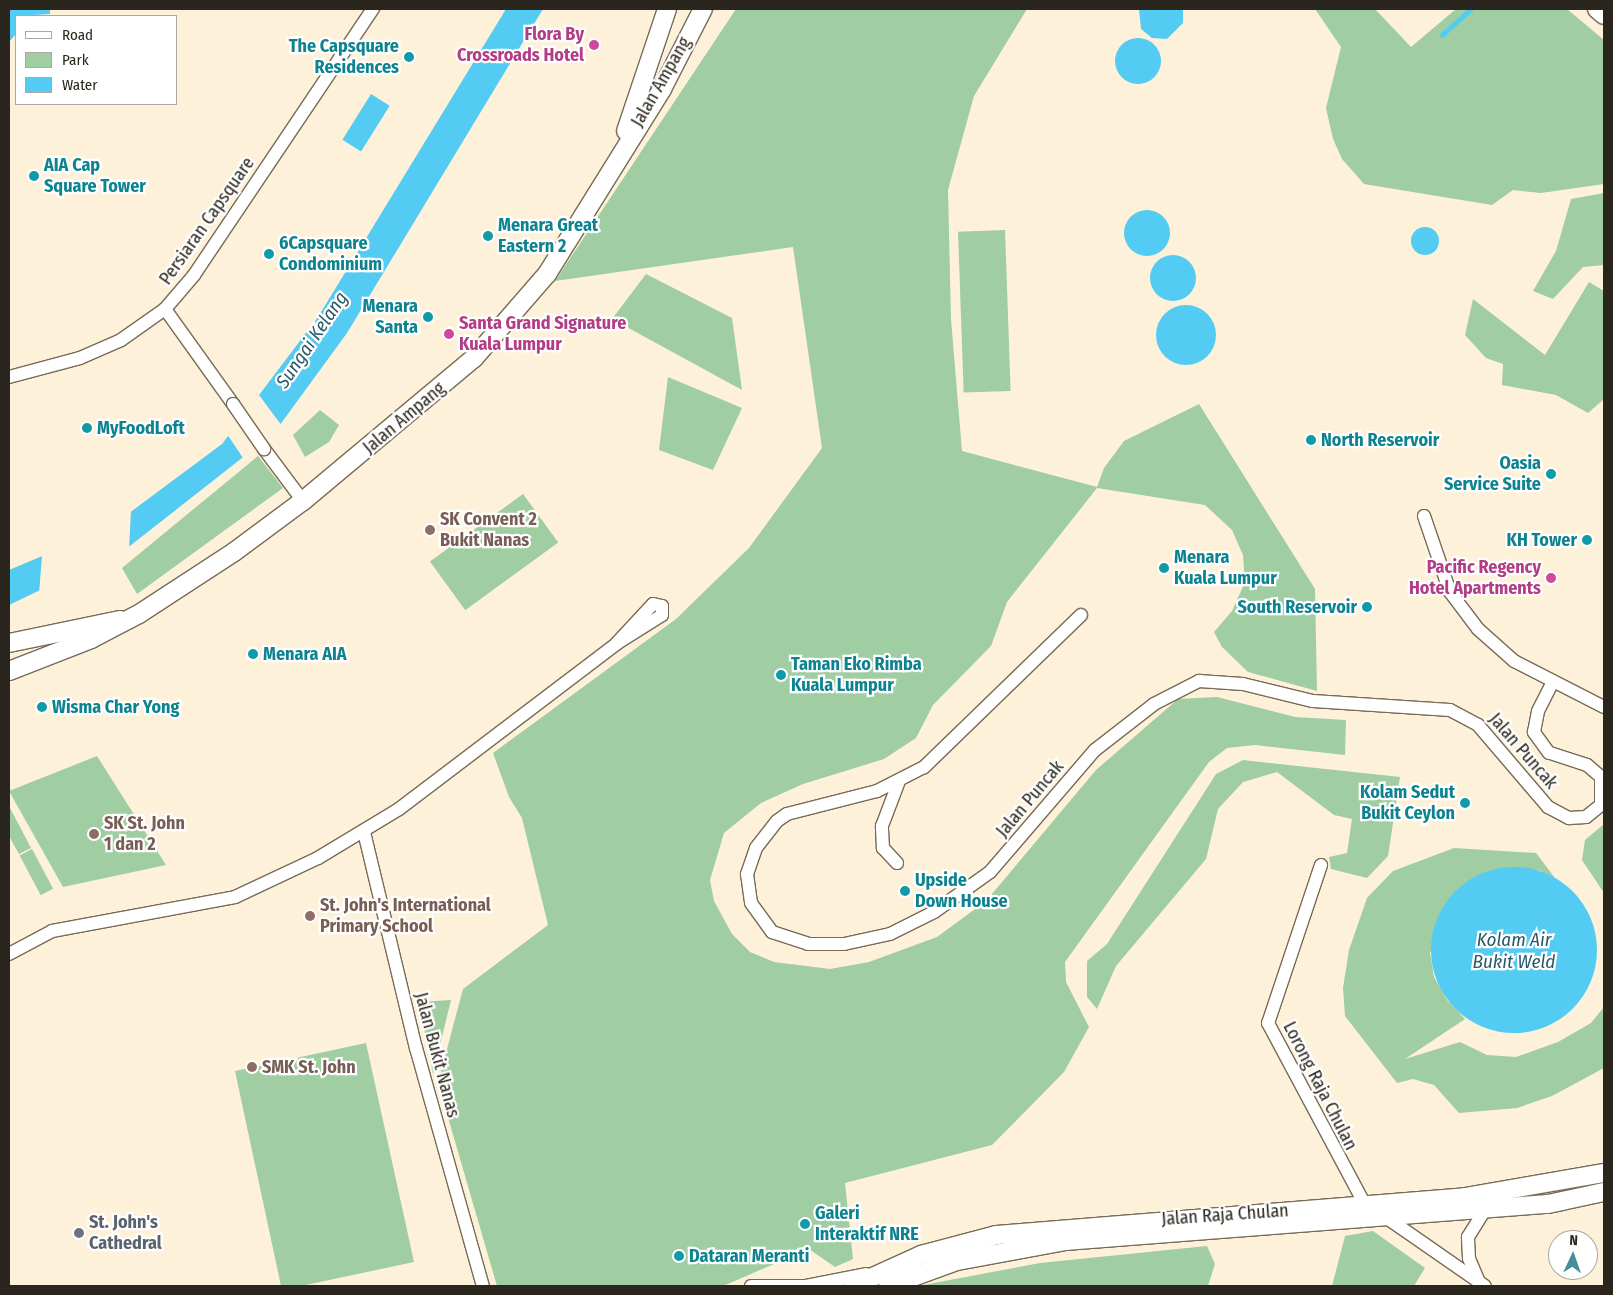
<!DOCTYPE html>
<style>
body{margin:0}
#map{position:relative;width:1613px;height:1295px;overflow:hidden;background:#fef1da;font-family:"Fira Sans Condensed",sans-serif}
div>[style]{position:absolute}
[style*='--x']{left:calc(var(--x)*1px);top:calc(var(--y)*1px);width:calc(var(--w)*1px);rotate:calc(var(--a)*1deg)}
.green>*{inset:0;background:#a0cda2;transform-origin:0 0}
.water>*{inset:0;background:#53cbf2;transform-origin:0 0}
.round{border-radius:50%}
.pier>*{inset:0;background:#fef1da}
.stream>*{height:4.5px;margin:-2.25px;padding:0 2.25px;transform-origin:2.25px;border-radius:2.25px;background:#53cbf2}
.roads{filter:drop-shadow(1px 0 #776b57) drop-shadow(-1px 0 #776b57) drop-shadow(0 1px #776b57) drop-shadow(0 -1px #776b57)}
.street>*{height:12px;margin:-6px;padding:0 6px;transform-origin:6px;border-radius:6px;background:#fff}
.secondary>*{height:18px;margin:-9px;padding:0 9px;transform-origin:9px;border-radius:9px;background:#fff}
.bridges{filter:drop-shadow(1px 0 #776b57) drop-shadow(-1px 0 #776b57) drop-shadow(0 1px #776b57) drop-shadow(0 -1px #776b57)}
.street-bridge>*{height:12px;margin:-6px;padding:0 6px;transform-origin:6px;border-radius:6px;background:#fff}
.dots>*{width:14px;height:14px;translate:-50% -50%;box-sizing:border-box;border:2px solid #fff;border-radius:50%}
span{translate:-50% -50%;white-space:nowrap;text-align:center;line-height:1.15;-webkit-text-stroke:4.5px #fff;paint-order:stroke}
.hotel-label{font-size:18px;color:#b23c85;font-weight:700}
.right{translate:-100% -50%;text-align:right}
.left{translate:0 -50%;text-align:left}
.culture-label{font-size:18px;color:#0d838f;font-weight:700}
.street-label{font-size:18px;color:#2b261d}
.education-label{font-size:18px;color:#785e54;font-weight:700}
.worship-label{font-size:18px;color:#5b616d;font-weight:700}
.water-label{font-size:19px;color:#285a6a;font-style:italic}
.frame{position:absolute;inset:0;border:10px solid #2b261d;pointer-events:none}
.legend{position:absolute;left:15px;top:15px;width:162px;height:90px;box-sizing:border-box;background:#fff;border:1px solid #aaa8a5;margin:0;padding:6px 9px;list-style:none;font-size:15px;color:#2b261d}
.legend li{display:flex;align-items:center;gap:10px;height:25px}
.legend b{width:25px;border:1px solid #aaa8a5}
.north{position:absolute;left:1548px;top:1230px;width:50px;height:50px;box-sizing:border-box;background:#fff;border:1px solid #aaa8a5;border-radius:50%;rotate:3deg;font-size:14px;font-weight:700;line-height:20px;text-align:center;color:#2b261d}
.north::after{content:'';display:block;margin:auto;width:18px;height:22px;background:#478c99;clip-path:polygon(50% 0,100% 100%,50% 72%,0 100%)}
</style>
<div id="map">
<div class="green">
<div style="clip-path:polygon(736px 9px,1027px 9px,974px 96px,948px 190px,951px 319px,962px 451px,1097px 487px,1104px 468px,1124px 441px,1199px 404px,1315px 589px,1317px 691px,1248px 672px,1222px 647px,1214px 632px,1232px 611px,1245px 582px,1243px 555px,1232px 530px,1205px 505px,1097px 488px,1007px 602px,991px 646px,933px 705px,916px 738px,884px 759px,803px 784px,761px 803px,724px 833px,710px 880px,714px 901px,732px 934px,750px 952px,774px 962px,830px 969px,869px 962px,937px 937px,986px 901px,1096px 770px,1178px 699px,1217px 697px,1295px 717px,1346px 720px,1345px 755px,1255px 745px,1227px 748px,1209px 762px,1065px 962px,1066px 982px,1089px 1027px,1064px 1072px,992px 1145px,845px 1183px,853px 1259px,835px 1267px,809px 1249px,723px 1286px,497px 1286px,438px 1083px,463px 989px,548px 925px,522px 818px,509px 797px,493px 753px,676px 619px,749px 548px,822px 448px,793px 247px,555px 281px)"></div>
<div style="clip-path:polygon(1315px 9px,1375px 9px,1411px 47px,1456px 9px,1567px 9px,1604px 40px,1604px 184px,1541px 193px,1513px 190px,1492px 205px,1364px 184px,1342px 159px,1333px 139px,1326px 108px,1341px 47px)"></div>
<div style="clip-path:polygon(1604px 193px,1604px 265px,1583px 267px,1553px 299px,1533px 291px,1556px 251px,1571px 199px)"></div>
<div style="left:1005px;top:230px;width:161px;height:47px;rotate:88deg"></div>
<div style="clip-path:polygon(646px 274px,732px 318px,742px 390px,612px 319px)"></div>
<div style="clip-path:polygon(1589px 282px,1604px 291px,1604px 399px,1588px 413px,1556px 395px,1502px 385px,1503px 364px,1486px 358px,1465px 335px,1473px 299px,1545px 355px)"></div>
<div style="clip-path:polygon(668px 377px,742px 408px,713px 470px,659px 450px)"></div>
<div style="clip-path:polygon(320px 410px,339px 425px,329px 442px,305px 457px,293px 435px)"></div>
<div style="clip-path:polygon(258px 456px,283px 488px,137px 594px,122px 568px)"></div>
<div style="left:523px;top:494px;width:60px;height:115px;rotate:54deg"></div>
<div style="clip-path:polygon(97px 756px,166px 865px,63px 887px,9px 791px)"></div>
<div style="clip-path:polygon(1243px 760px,1400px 777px,1388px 856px,1367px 878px,1331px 869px,1329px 857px,1347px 853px,1352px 819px,1334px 815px,1277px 772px,1243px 782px,1218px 809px,1206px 859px,1116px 966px,1097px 1009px,1087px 997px,1087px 961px,1107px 944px,1216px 774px)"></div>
<div style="clip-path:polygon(9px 806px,31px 848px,19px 854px,9px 836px)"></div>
<div style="clip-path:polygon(1604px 824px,1604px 893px,1582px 860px,1585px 840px)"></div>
<div style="clip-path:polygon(1454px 848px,1536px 853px,1555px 878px,1538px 870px,1430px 952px,1434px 977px,1447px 1000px,1465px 1019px,1405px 1059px,1460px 1042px,1487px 1055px,1516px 1057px,1558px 1042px,1591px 1023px,1604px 1007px,1604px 1068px,1552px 1096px,1517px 1108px,1459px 1113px,1434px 1085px,1413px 1079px,1397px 1083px,1345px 1016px,1343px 988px,1349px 950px,1367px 898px,1393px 871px)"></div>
<div style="left:32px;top:849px;width:45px;height:14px;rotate:62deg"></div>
<div style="clip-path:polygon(451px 1000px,433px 1074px,419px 1002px)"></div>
<div style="clip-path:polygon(366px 1043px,414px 1262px,301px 1286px,281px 1286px,235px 1071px)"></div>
<div style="clip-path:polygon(1373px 1231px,1425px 1268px,1414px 1286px,1332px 1286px,1345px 1236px)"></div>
<div style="clip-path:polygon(1207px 1246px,1215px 1264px,1208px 1286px,918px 1286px,1040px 1263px)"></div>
</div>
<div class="water">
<div style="clip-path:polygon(9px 9px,50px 9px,50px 14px,16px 16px,16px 34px,9px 42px)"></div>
<div style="clip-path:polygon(506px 9px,543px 9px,347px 333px,274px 433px,126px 549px,9px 605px,9px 570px,109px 528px,222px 444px,318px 317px)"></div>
<div style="clip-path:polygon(1139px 9px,1183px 9px,1183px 23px,1167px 39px,1152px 38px,1141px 29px)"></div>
<div class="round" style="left:1115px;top:38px;width:46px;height:46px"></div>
<div style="left:371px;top:94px;width:22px;height:54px;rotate:32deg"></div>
<div class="round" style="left:1124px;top:210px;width:46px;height:46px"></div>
<div class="round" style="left:1411px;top:227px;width:28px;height:28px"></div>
<div class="round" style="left:1150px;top:255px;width:46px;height:46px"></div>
<div class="round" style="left:1156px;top:305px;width:60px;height:60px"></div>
<div class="round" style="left:1431px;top:867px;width:166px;height:166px"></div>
</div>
<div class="pier">
<div style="clip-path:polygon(259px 395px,282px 426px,245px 461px,227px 434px)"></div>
<div style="clip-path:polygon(131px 510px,129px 550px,39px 594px,42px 556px,108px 526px)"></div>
</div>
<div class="stream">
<div style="--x:1442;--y:35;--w:39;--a:-42"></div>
</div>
<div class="roads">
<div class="street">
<div style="--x:165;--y:309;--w:117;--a:54.4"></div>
<div style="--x:9;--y:377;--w:73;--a:-15"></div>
<div style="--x:80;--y:358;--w:45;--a:-23.7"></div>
<div style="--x:121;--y:340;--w:54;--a:-35.2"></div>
<div style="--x:165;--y:309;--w:45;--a:-49.5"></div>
<div style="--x:194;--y:275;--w:321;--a:-56.1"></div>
<div style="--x:264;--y:449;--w:65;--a:53.1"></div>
<div style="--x:1424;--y:516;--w:80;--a:71.1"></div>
<div style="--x:1450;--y:592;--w:46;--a:52.9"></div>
<div style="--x:1478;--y:629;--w:48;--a:41.6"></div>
<div style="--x:1514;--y:661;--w:101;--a:27.1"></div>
<div style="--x:1081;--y:615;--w:219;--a:135.9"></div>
<div style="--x:924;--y:767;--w:53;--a:152.9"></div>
<div style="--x:877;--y:791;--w:93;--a:165.7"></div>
<div style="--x:787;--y:814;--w:12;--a:145"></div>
<div style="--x:777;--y:821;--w:34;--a:128"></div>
<div style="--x:756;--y:848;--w:28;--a:109"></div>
<div style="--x:747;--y:874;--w:29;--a:82"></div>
<div style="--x:751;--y:903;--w:36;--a:54"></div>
<div style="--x:772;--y:932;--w:38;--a:18"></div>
<div style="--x:808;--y:944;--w:36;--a:0"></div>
<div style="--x:844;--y:944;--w:47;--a:-12.3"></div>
<div style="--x:890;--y:934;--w:49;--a:-26.6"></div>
<div style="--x:934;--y:912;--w:69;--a:-35.5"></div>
<div style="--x:990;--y:872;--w:161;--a:-49.3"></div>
<div style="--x:1095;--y:750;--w:75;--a:-37.9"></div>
<div style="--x:1154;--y:704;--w:51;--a:-27.1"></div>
<div style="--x:1199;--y:681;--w:44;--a:3.9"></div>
<div style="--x:1243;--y:684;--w:72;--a:13.7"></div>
<div style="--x:1313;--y:701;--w:137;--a:3.8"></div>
<div style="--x:1450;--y:710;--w:32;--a:28"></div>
<div style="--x:1478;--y:725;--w:108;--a:49.5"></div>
<div style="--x:1548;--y:807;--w:24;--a:28"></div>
<div style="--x:1569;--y:818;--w:17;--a:-3"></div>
<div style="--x:1586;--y:817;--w:19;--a:-39"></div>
<div style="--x:1601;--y:805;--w:28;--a:-90"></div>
<div style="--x:1601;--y:777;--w:18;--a:-139"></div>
<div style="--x:1587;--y:765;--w:40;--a:-162"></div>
<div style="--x:1549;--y:753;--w:26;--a:-126"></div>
<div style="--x:1534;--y:732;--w:21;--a:-79"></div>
<div style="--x:1538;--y:711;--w:31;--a:-63"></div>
<div style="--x:364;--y:832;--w:222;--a:76.5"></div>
<div style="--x:416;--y:1048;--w:247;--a:74.3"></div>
<div style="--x:897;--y:863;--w:21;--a:-133"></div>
<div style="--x:883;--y:848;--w:22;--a:-93"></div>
<div style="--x:882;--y:826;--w:48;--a:-69.3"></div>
<div style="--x:1321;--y:865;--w:167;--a:108.5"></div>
<div style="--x:1268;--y:1023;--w:206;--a:61.9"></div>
<div style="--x:9;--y:954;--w:49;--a:-28.1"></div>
<div style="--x:52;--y:931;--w:186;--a:-10.5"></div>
<div style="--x:235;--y:897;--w:92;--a:-25.2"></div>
<div style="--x:318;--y:858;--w:95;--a:-31.2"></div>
<div style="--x:399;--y:809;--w:273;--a:-37.2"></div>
<div style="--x:616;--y:644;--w:54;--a:-32.2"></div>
<div style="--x:662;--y:615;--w:9;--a:-90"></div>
<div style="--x:662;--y:606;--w:9;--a:-167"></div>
<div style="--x:653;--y:604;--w:54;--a:132.8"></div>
<div style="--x:1387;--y:1218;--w:119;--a:34.8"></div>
<div style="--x:1479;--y:1282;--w:26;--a:-113"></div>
<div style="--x:1469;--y:1258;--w:21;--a:-93"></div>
<div style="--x:1468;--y:1237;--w:32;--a:-58"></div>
<div style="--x:751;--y:1286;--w:55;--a:0"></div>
<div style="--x:806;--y:1286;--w:61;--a:-11.3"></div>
</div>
<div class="secondary">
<div style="--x:1597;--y:9;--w:9;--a:41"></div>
<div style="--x:626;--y:131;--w:129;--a:-71.4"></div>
<div style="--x:9;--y:643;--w:113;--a:-11.7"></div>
<div style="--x:9;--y:671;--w:88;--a:-21.3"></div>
<div style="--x:91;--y:639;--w:54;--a:-27.5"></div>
<div style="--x:139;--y:614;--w:113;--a:-33.1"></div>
<div style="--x:234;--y:552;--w:86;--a:-36.5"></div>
<div style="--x:303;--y:501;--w:223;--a:-39.9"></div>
<div style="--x:474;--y:358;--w:111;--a:-49"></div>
<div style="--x:547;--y:274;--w:218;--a:-58.1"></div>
<div style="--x:662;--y:89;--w:90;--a:-62.9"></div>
<div style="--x:853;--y:1286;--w:75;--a:-24.5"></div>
<div style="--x:921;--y:1255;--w:78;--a:-14.9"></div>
<div style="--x:996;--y:1235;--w:471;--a:-4.6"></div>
<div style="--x:1465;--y:1197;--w:141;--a:-9.8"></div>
<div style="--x:888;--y:1286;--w:73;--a:-19.9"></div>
<div style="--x:957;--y:1261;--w:110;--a:-10.5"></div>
<div style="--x:1065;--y:1241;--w:484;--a:-4.4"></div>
<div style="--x:1548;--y:1204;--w:57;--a:-12.1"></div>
</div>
</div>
<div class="bridges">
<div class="street-bridge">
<div style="--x:233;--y:404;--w:55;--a:55.4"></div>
</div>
</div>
<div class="dots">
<div style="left:594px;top:45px;background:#d1479c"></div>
<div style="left:409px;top:57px;background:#0f9aa8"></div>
<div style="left:34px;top:176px;background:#0f9aa8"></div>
<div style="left:488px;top:236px;background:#0f9aa8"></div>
<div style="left:269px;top:254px;background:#0f9aa8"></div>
<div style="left:428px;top:317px;background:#0f9aa8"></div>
<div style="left:449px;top:334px;background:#d1479c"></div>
<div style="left:87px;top:428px;background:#0f9aa8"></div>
<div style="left:1311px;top:440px;background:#0f9aa8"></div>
<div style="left:1551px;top:474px;background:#0f9aa8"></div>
<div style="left:430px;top:530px;background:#8d6e63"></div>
<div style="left:1587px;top:540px;background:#0f9aa8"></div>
<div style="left:1164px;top:568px;background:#0f9aa8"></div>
<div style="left:1551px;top:578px;background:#d1479c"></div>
<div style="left:1367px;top:607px;background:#0f9aa8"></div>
<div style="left:253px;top:654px;background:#0f9aa8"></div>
<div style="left:781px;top:675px;background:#0f9aa8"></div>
<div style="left:42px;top:707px;background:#0f9aa8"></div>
<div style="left:1465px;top:803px;background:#0f9aa8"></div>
<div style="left:94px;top:834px;background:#8d6e63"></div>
<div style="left:905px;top:891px;background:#0f9aa8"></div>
<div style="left:310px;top:916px;background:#8d6e63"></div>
<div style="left:252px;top:1067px;background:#8d6e63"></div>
<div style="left:805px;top:1224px;background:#0f9aa8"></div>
<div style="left:79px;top:1233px;background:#6b7280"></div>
<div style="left:679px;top:1256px;background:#0f9aa8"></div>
</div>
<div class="hotel-label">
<span class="right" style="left:584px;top:45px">Flora By<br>Crossroads Hotel</span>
<span class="left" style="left:459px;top:334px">Santa Grand Signature<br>Kuala Lumpur</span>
<span class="right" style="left:1541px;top:578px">Pacific Regency<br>Hotel Apartments</span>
</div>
<div class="culture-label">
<span class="right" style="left:399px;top:57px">The Capsquare<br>Residences</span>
<span class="left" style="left:44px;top:176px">AIA Cap<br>Square Tower</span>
<span class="left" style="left:498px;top:236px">Menara Great<br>Eastern 2</span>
<span class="left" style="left:279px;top:254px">6Capsquare<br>Condominium</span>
<span class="right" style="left:418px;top:317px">Menara<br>Santa</span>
<span class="left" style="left:97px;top:428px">MyFoodLoft</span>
<span class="left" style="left:1321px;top:440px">North Reservoir</span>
<span class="right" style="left:1541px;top:474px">Oasia<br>Service Suite</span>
<span class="right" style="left:1577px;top:540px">KH Tower</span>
<span class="left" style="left:1174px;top:568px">Menara<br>Kuala Lumpur</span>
<span class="right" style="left:1357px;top:607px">South Reservoir</span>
<span class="left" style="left:263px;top:654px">Menara AIA</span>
<span class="left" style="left:791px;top:675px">Taman Eko Rimba<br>Kuala Lumpur</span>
<span class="left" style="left:52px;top:707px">Wisma Char Yong</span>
<span class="right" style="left:1455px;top:803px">Kolam Sedut<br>Bukit Ceylon</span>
<span class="left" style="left:915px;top:891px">Upside<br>Down House</span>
<span class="left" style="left:815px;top:1224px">Galeri<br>Interaktif NRE</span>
<span class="left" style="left:689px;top:1256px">Dataran Meranti</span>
</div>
<div class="street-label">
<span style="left:661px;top:82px;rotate:-60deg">Jalan Ampang</span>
<span style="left:207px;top:221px;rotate:-55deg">Persiaran Capsquare</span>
<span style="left:404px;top:418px;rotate:-40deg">Jalan Ampang</span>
<span style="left:1523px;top:751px;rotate:49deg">Jalan Puncak</span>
<span style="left:1030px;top:799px;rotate:-50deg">Jalan Puncak</span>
<span style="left:437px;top:1055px;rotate:75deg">Jalan Bukit Nanas</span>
<span style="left:1320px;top:1086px;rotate:63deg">Lorong Raja Chulan</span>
<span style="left:1225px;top:1215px;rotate:-4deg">Jalan Raja Chulan</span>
</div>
<div class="education-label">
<span class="left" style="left:440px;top:530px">SK Convent 2<br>Bukit Nanas</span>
<span class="left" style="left:104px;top:834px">SK St. John<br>1 dan 2</span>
<span class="left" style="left:320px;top:916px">St. John's International<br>Primary School</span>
<span class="left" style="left:262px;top:1067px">SMK St. John</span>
</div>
<div class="worship-label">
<span class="left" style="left:89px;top:1233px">St. John's<br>Cathedral</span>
</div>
<div class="water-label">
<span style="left:312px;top:340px;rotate:-56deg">Sungai Kelang</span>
<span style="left:1514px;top:951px">Kolam Air<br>Bukit Weld</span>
</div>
<div class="frame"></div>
<ul class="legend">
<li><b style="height:6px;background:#fff"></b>Road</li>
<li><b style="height:14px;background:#a0cda2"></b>Park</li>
<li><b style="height:14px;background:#53cbf2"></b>Water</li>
</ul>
<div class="north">N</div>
</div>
